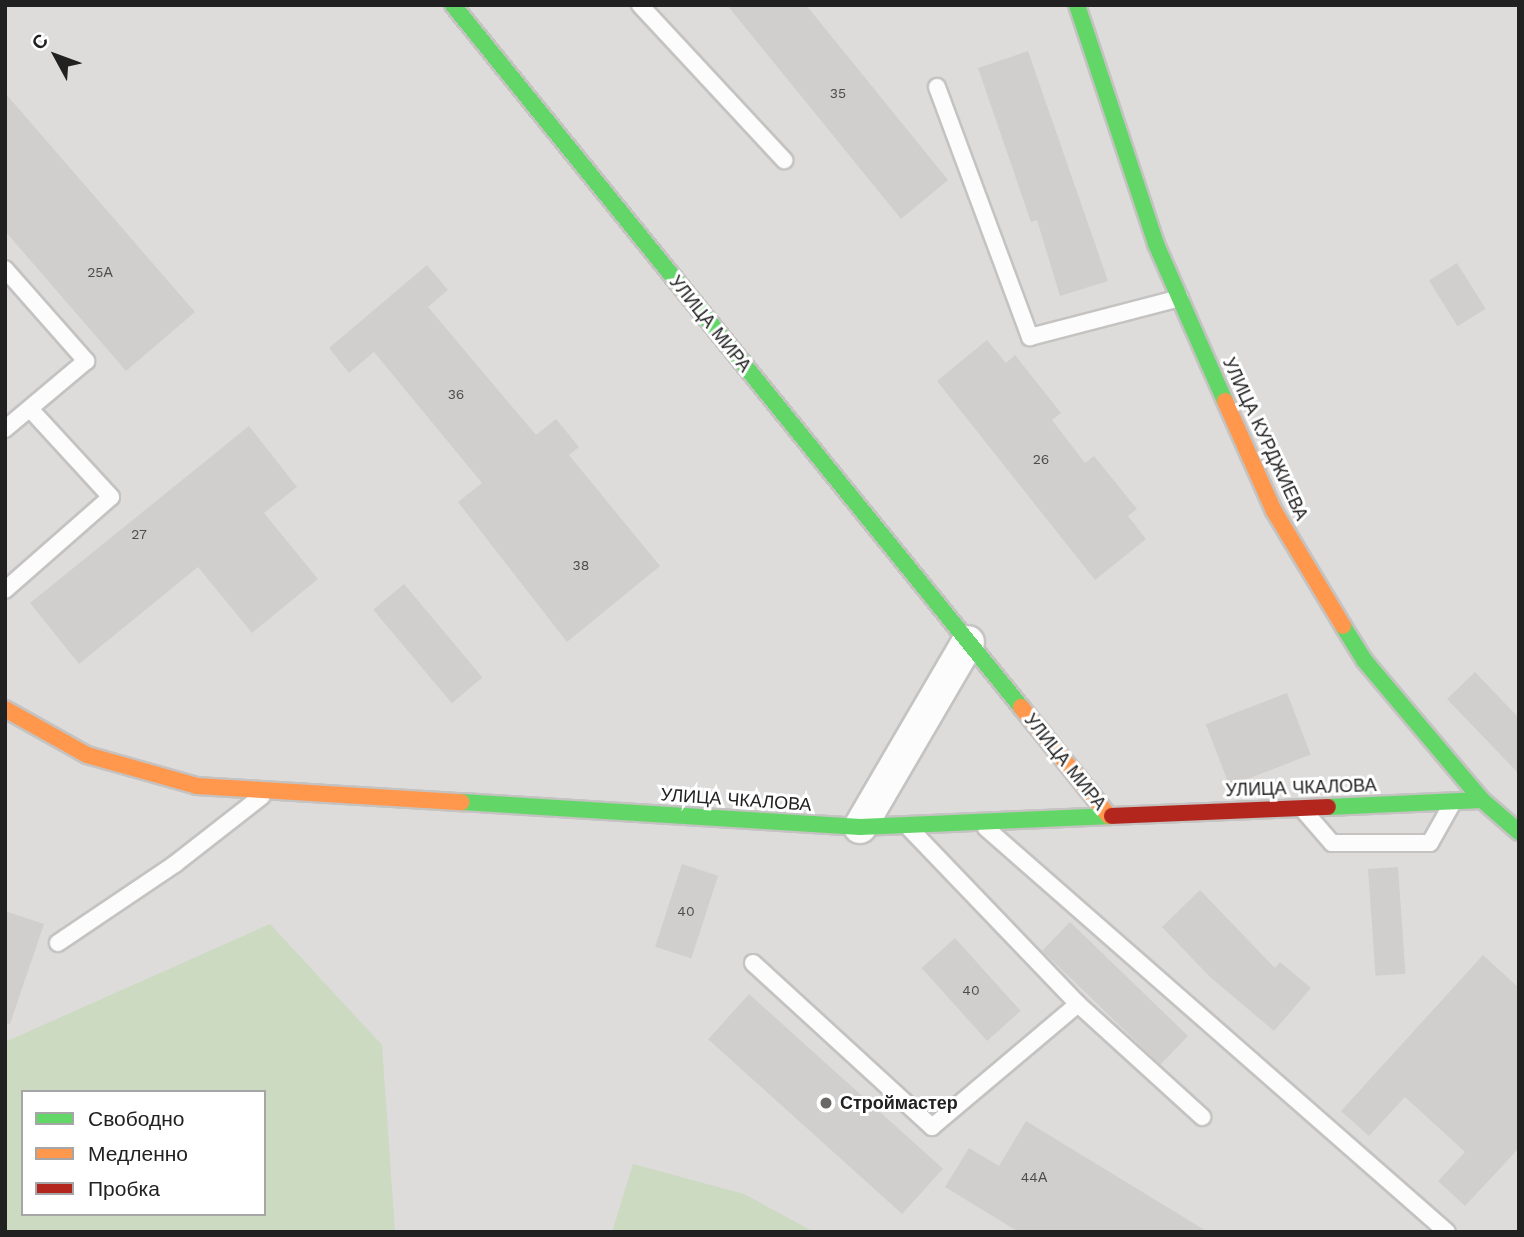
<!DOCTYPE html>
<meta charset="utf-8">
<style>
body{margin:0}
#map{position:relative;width:1524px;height:1237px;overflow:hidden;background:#eeecea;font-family:"Work Sans",sans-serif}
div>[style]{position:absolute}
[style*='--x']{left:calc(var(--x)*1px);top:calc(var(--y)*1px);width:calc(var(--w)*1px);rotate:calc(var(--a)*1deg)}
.residential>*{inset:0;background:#dddcdb}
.forest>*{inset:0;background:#cbdac1}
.building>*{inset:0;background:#d1cfcd;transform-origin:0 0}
.roads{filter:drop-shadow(2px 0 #c4c3c2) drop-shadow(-2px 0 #c4c3c2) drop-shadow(0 2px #c4c3c2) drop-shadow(0 -2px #c4c3c2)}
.lane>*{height:16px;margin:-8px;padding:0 8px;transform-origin:8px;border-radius:8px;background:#fcfcfc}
.street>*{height:32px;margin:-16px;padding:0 16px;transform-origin:16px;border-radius:16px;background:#fcfcfc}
.fast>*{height:16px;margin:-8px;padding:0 8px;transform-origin:8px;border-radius:8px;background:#63d668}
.slow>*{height:16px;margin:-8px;padding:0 8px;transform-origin:8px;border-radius:8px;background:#ff974d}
.jam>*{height:16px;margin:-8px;padding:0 8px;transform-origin:8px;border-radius:8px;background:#b3261e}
.dots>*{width:19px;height:19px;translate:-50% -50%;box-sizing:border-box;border:4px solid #fff;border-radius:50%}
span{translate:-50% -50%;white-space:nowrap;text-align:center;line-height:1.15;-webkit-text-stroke:6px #fff;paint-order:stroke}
.number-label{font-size:14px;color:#4d4c4c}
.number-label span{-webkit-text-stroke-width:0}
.street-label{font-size:18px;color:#212121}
.poi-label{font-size:18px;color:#212121;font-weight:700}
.left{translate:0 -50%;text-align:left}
.frame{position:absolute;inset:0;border:7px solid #212121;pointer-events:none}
.legend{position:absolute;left:21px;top:1090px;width:245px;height:126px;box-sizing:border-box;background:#fff;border:2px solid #a6a6a6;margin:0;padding:9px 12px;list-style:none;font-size:21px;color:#212121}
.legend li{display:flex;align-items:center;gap:14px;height:35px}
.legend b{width:35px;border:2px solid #a6a6a6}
.north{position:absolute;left:21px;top:21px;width:70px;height:70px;-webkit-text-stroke:5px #fff;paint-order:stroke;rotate:311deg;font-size:19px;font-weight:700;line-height:28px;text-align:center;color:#212121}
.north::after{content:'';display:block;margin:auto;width:24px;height:32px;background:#212121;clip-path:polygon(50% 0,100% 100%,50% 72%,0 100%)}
</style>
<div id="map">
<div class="residential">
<div style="clip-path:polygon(evenodd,5px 5px,1519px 5px,1519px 1232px,5px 1232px,5px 5px,23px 1092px,264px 1092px,264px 1214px,23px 1214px,23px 1092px)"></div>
</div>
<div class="forest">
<div style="clip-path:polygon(evenodd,270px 924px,382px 1045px,395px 1232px,5px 1232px,5px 1042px,270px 924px,23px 1092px,264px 1092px,264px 1214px,23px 1214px,23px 1092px)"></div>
<div style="clip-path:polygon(633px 1164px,744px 1194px,814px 1232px,612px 1232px)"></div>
</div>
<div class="building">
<div style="clip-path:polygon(727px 5px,806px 5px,948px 180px,901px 219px)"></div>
<div style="clip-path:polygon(1028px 51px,1108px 281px,1060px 296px,1037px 220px,1031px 222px,978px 68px)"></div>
<div style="clip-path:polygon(5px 93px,195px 312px,126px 371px,5px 231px)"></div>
<div style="left:1457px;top:263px;width:54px;height:33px;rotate:58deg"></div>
<div style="clip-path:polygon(427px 265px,448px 290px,428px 307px,536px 435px,556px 419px,579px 447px,569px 455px,660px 566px,567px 642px,458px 502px,482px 483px,374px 352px,349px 373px,329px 348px)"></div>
<div style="clip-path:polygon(987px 340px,1006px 363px,1015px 355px,1061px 413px,1052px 420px,1085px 463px,1094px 456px,1137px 509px,1128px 516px,1146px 539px,1095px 580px,937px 381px)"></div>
<div style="clip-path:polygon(249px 426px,297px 487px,264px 513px,318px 579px,252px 633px,198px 567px,79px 664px,30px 603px)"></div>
<div style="left:404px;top:584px;width:122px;height:40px;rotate:50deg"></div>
<div style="clip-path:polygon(1475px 672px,1519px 718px,1519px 774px,1447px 699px)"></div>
<div style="left:1287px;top:693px;width:66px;height:87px;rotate:69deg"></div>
<div style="left:682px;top:864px;width:38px;height:87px;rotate:18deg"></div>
<div style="left:1398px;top:867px;width:107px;height:30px;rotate:86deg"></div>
<div style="clip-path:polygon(1200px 890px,1275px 968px,1280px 962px,1311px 988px,1274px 1031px,1210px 977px,1162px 927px)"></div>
<div style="clip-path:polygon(5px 911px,44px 924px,10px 1024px,5px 1023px)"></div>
<div style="left:1070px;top:922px;width:164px;height:40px;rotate:44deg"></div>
<div style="left:955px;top:938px;width:98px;height:45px;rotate:48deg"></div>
<div style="clip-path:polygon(1483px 955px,1519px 988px,1519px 1148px,1465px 1206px,1438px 1181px,1465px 1152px,1405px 1097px,1369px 1136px,1341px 1111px)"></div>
<div style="left:749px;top:994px;width:261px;height:61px;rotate:42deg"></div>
<div style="clip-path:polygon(1026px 1121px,1208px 1232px,1019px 1232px,945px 1187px,969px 1148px,999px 1166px)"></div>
</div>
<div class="roads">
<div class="lane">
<div style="--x:640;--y:5;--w:212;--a:47.1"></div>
<div style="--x:937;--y:87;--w:267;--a:69.6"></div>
<div style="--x:1030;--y:337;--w:155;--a:-14.6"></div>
<div style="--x:5;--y:269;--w:123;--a:48.6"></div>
<div style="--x:86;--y:361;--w:106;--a:140"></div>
<div style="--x:5;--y:590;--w:141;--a:-41.3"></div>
<div style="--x:111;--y:497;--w:120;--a:-132.6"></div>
<div style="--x:1305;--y:812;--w:41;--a:48.9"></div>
<div style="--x:1332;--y:843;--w:98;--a:0"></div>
<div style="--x:1430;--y:843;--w:45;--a:-60.6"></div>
<div style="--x:986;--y:828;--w:613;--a:41.23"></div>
<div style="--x:58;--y:943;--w:141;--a:-34"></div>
<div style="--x:175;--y:864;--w:110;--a:-38"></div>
<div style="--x:753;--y:963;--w:243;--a:42.5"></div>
<div style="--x:932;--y:1127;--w:191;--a:-40.1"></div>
<div style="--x:1078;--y:1004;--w:243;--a:-133.8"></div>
<div style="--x:1078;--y:1004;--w:168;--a:42.3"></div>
</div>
<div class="street">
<div style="--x:860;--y:827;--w:214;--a:-59.7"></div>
</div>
<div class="fast">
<div style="--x:453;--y:5;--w:903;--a:51.02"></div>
<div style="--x:1077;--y:5;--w:252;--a:71.7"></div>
<div style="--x:1156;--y:244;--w:171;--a:66.3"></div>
<div style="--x:1343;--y:626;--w:40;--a:58"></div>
<div style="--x:1364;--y:660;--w:183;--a:49.9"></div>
<div style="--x:1482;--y:800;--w:49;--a:40.9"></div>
<div style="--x:462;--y:802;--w:399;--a:3.6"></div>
<div style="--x:860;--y:827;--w:252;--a:-2.5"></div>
<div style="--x:1328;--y:807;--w:154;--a:-2.6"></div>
</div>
<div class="slow">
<div style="--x:1225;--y:401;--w:120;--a:66"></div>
<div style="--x:1274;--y:511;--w:134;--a:59"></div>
<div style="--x:1021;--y:707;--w:140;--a:51.1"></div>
<div style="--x:5;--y:709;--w:94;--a:29.3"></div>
<div style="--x:87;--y:755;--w:114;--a:15.7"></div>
<div style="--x:197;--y:786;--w:265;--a:3.5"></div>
</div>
<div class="jam">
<div style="--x:1112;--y:816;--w:216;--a:-2.4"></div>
</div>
</div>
<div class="dots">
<div style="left:826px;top:1103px;background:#696867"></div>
</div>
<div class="number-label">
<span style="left:838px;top:93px">35</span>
<span style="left:100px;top:272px">25А</span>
<span style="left:456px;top:394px">36</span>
<span style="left:1041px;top:459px">26</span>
<span style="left:139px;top:534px">27</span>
<span style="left:581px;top:565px">38</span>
<span style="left:686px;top:911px">40</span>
<span style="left:971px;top:990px">40</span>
<span style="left:1034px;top:1177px">44А</span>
</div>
<div class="street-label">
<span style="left:710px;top:324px;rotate:51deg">УЛИЦА МИРА</span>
<span style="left:1265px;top:439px;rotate:65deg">УЛИЦА КУРДЖИЕВА</span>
<span style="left:1065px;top:762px;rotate:51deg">УЛИЦА МИРА</span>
<span style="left:1301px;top:788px;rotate:-2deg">УЛИЦА ЧКАЛОВА</span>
<span style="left:736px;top:800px;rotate:4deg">УЛИЦА ЧКАЛОВА</span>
</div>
<div class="poi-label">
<span class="left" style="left:840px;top:1103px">Строймастер</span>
</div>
<div class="frame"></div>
<ul class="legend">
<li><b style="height:9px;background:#63d668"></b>Свободно</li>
<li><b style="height:9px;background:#ff974d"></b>Медленно</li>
<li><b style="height:9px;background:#b3261e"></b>Пробка</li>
</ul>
<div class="north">С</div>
</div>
